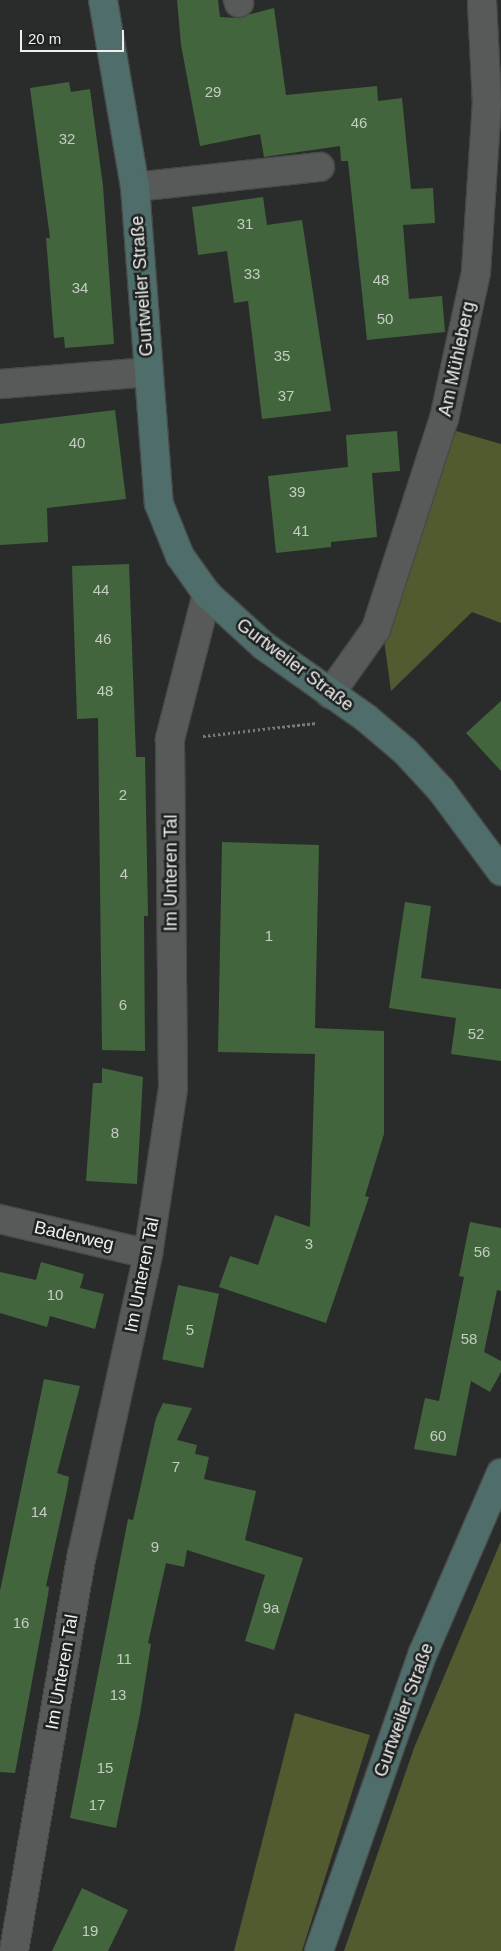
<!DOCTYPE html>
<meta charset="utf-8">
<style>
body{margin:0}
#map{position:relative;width:501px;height:1951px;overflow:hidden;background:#2a2c2b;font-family:Helvetica,sans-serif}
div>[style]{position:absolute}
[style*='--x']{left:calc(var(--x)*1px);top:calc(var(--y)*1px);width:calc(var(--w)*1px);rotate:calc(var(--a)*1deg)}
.green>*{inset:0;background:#525a2f}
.building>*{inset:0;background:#43653d;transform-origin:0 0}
.path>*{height:3px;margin-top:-1.5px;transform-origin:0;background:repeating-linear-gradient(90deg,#787a79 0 2.5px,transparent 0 5px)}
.roads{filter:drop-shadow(1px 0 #474a48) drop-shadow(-1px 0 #474a48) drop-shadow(0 1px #474a48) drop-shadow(0 -1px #474a48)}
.street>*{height:28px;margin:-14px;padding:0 14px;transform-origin:14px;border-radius:14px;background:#575a58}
.secondary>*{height:28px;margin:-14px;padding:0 14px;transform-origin:14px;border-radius:14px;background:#4f6d6a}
span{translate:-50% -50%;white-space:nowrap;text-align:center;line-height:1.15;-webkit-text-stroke:5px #202221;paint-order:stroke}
.number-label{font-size:15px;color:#c3cdc2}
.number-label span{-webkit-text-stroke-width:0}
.street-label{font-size:18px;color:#eef0ef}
.scale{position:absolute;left:20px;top:30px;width:104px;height:22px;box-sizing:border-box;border:2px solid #eef0ef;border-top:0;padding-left:6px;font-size:15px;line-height:18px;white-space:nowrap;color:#eef0ef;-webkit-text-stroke:4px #202221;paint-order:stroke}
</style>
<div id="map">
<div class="green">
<div style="clip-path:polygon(456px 431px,501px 444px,501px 623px,472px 612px,391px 691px,384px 640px)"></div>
<div style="clip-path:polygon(501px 1541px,501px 1951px,344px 1951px,414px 1748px)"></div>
<div style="clip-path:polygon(295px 1713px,370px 1735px,302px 1951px,234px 1951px)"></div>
</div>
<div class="building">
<div style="clip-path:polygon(177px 0,218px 0,220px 17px,236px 18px,274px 8px,286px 95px,377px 86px,378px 101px,402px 98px,411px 189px,433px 188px,435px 223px,403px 225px,409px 299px,442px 296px,445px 332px,367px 340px,348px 161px,341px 161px,340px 146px,264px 157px,260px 134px,200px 146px,181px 45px)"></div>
<div style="clip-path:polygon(69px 82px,71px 92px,90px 89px,103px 186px,114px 344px,65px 348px,64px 337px,54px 338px,46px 238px,50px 238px,30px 88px)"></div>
<div style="clip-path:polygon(263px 197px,267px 225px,302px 220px,331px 411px,262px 419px,248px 301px,234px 303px,227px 251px,198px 255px,192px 207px)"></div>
<div style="clip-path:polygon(115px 410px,126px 499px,47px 508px,48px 542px,0 545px,0 424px)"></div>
<div style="clip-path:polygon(397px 431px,400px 471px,372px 473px,377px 537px,331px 542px,331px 547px,276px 553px,268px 476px,348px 467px,346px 435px)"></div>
<div style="clip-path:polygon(129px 564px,136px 757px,145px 757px,148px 916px,144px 916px,145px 1051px,102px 1050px,98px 718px,77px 719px,72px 566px)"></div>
<div style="clip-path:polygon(501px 701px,501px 771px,466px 733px)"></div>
<div style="clip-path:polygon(222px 842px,319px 845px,315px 1028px,384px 1031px,384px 1134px,365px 1196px,369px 1197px,326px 1323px,219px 1287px,230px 1256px,258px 1265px,275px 1215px,310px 1227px,315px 1054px,218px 1052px)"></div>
<div style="clip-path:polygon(405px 902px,431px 906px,421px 978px,501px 989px,501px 1061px,451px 1054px,456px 1018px,389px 1008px)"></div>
<div style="clip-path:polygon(102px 1068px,143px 1077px,137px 1184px,86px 1181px,93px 1083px,102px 1083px)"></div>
<div style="clip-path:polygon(470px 1222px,501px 1228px,501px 1291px,497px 1290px,484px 1352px,501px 1361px,501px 1372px,490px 1392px,471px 1381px,456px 1456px,414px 1449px,425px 1398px,439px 1401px,464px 1277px,459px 1276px)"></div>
<div style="clip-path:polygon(41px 1262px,84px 1274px,80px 1288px,104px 1294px,95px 1329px,50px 1316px,47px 1327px,0 1313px,0 1272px,36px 1280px)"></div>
<div style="left:178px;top:1285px;width:42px;height:76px;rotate:12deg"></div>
<div style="clip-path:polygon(44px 1379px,80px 1386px,57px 1473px,69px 1477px,67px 1490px,46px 1586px,49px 1587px,48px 1595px,15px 1773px,0 1772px,0 1591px)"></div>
<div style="clip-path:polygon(163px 1403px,192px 1408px,177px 1440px,197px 1445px,195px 1454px,209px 1457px,204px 1479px,256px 1491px,245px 1540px,303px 1558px,274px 1650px,245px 1641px,265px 1575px,187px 1550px,184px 1567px,166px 1563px,148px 1643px,151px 1644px,140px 1714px,116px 1828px,70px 1818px,128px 1519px,133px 1520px,156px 1418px)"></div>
<div style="clip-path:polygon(82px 1888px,128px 1910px,108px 1951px,52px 1951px)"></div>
</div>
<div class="path">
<div style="--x:203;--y:736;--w:114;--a:-6.6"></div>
</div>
<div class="roads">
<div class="street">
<div style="--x:238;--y:0;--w:3;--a:72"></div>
<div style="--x:135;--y:187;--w:186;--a:-6.2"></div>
<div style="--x:0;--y:384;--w:148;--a:-4.6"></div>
<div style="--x:330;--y:694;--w:80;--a:-54.7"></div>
<div style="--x:376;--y:629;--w:221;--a:-72.1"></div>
<div style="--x:444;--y:419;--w:150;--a:-77.7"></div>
<div style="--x:476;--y:272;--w:168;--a:-86.3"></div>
<div style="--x:487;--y:104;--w:104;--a:-92.8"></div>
<div style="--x:0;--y:1219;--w:152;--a:13.3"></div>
<div style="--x:14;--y:1951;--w:402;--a:-80.3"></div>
<div style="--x:82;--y:1555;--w:308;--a:-77.6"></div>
<div style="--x:148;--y:1254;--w:168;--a:-81.4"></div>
<div style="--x:173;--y:1088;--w:349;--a:-90.5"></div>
<div style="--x:170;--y:739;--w:150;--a:-75.7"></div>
</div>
<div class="secondary">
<div style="--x:103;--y:0;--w:190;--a:80.3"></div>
<div style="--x:135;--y:187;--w:318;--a:85.7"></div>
<div style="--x:159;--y:504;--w:56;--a:68"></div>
<div style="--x:180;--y:556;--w:47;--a:54.6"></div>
<div style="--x:207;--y:594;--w:77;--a:42.4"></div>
<div style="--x:264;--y:646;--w:125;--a:35.2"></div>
<div style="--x:366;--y:718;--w:52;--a:40.4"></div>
<div style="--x:406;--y:752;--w:52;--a:47.4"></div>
<div style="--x:441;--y:790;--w:101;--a:53.5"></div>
<div style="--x:319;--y:1951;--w:316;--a:-70.8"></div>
<div style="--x:423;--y:1653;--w:196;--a:-66.6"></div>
</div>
</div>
<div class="number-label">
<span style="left:213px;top:92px">29</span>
<span style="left:359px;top:123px">46</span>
<span style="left:67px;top:139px">32</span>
<span style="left:245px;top:224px">31</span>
<span style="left:252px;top:274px">33</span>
<span style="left:381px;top:280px">48</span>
<span style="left:80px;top:288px">34</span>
<span style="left:385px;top:319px">50</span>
<span style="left:282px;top:356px">35</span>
<span style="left:286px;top:396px">37</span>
<span style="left:77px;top:443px">40</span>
<span style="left:297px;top:492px">39</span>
<span style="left:301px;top:531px">41</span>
<span style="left:101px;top:590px">44</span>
<span style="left:103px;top:639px">46</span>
<span style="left:105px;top:691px">48</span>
<span style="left:123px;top:795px">2</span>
<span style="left:124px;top:874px">4</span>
<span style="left:269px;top:936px">1</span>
<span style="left:123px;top:1005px">6</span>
<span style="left:476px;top:1034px">52</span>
<span style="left:115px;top:1133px">8</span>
<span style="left:309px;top:1244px">3</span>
<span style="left:482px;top:1252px">56</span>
<span style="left:55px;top:1295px">10</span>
<span style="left:190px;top:1330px">5</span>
<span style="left:469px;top:1339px">58</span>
<span style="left:438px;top:1436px">60</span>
<span style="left:176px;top:1467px">7</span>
<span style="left:39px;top:1512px">14</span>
<span style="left:155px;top:1547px">9</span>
<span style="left:271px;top:1608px">9a</span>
<span style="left:21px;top:1623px">16</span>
<span style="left:124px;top:1659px">11</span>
<span style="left:118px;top:1695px">13</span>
<span style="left:105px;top:1768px">15</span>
<span style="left:97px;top:1805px">17</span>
<span style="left:90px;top:1931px">19</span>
</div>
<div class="street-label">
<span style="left:142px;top:286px;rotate:-94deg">Gurtweiler Straße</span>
<span style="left:457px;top:359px;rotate:-78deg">Am Mühleberg</span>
<span style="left:295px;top:665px;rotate:37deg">Gurtweiler Straße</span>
<span style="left:171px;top:873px;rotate:-90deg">Im Unteren Tal</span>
<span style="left:74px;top:1236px;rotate:13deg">Baderweg</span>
<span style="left:142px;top:1275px;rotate:-79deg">Im Unteren Tal</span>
<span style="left:62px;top:1672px;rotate:-80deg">Im Unteren Tal</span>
<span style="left:404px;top:1710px;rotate:-70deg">Gurtweiler Straße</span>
</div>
<div class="scale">20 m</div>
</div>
